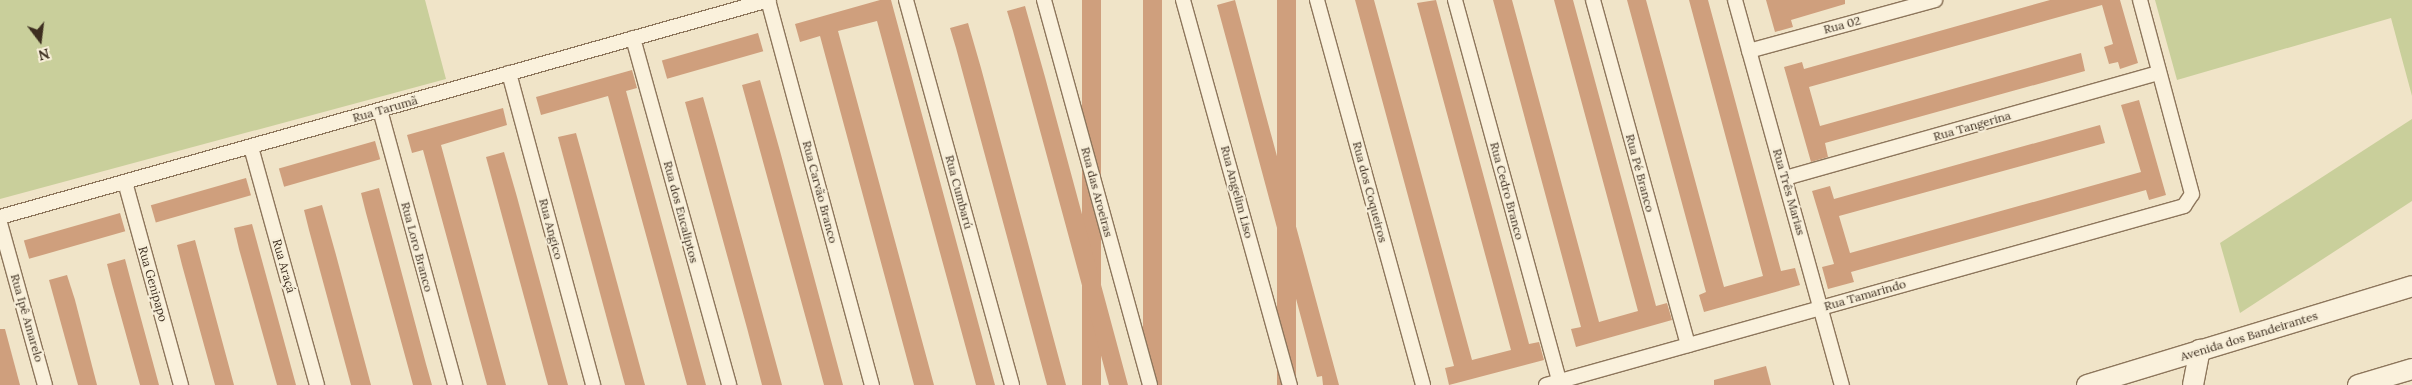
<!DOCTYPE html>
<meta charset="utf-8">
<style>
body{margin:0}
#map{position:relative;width:2412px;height:385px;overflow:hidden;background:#f0e4c8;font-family:Lora,serif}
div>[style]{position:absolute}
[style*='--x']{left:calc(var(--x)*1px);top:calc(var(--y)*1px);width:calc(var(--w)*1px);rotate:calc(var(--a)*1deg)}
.green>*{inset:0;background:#c9cf9b}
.building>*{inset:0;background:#cf9f7d;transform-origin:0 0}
.roads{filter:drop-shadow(1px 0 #8d765c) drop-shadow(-1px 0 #8d765c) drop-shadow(0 1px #8d765c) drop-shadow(0 -1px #8d765c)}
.street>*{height:14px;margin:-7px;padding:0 7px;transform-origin:7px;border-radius:7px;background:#faf1dc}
.secondary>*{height:20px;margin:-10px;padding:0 10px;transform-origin:10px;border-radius:10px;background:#faf1dc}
span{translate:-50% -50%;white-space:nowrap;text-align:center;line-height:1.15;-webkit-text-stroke:4px #f7eed8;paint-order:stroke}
.street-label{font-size:12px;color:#3d2e20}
.north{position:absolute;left:15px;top:15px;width:50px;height:50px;-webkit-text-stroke:4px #f7eed8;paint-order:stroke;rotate:165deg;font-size:14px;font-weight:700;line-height:20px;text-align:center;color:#3d2e20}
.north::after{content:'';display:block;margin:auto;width:18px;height:22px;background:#3d2e20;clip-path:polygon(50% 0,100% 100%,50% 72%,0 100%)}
</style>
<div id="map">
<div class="green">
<div style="clip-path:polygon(0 0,425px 0,446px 79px,0 199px)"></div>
<div style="clip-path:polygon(2155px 0,2412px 0,2412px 96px,2391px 18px,2177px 80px)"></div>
<div style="clip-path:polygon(2412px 119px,2412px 201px,2240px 313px,2220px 243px)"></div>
</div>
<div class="building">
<div style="clip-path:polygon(880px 0,891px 0,995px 385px,976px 385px,877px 21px,838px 31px,934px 385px,914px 385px,820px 36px,800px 42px,795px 24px)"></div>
<div style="left:1082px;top:0;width:19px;height:399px"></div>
<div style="left:1143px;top:0;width:19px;height:399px"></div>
<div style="clip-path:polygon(1235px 0,1262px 101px,1339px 385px,1323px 385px,1322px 376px,1317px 377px,1236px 75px,1217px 5px)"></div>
<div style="left:1277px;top:0;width:19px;height:399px"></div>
<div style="clip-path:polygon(1355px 0,1374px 0,1472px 360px,1511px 350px,1417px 3px,1436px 0,1529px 344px,1539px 342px,1544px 360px,1449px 385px,1445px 368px,1454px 366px)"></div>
<div style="clip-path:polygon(1493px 0,1512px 0,1599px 322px,1638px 311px,1554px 0,1573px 0,1656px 306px,1667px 303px,1672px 320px,1576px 347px,1571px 329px,1581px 327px)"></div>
<div style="clip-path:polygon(1627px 0,1646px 0,1724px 287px,1763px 276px,1689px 0,1708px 0,1781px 271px,1795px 268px,1800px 285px,1704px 312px,1699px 295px,1706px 292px)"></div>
<div style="clip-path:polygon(1766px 0,1845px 0,1845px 4px,1791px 20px,1793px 27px,1775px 32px)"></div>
<div style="clip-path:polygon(2050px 0,2120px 0,2138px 63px,2120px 69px,2118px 62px,2109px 64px,2104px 47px,2113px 44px,2102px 5px,1809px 87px,1820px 126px,2081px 53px,2085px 71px,1825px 143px,1828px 157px,1811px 162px,1784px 67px,1802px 62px,1804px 69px)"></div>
<div style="clip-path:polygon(1025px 6px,1045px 77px,1128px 385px,1109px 385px,1013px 31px,1007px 11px)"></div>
<div style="clip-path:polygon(968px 23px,981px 68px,1066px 385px,1047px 385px,956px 48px,950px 28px)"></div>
<div style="left:758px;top:33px;width:19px;height:100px;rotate:74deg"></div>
<div style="clip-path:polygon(632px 70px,637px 88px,626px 91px,706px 385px,687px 385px,608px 96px,541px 115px,536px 97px)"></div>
<div style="clip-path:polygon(760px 80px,780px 151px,843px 385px,824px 385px,811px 337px,742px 85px)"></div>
<div style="clip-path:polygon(703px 97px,717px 147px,782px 385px,762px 385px,747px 328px,685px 102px)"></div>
<div style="clip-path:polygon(2139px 100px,2166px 195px,2149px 200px,2146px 190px,1851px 272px,1854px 282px,1828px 289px,1822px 267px,1834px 264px,1812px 191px,1830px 186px,1834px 199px,2100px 125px,2105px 143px,1839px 216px,1850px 253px,2073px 191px,2141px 172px,2121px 105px)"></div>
<div style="clip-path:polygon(503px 108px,507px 125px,441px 145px,506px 385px,487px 385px,423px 150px,412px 153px,407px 135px)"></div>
<div style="clip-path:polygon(576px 133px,583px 158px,645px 385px,625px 385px,611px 334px,558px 137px)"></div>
<div style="left:375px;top:141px;width:19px;height:100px;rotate:74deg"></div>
<div style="clip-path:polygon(504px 152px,517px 197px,568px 385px,548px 385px,486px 157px)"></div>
<div style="left:246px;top:178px;width:18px;height:99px;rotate:74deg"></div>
<div style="clip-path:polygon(379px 188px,426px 364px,432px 385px,413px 385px,366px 213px,361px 193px)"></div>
<div style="clip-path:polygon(322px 205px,336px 255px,371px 385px,351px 385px,309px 230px,304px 210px)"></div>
<div style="left:120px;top:213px;width:19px;height:100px;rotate:74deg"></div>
<div style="clip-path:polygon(252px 224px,278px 319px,296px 385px,277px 385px,239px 249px,234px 228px)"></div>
<div style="clip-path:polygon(195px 240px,214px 311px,234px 385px,215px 385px,182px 265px,177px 245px)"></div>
<div style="clip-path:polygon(125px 259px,137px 304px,159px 385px,140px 385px,112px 284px,107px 264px)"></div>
<div style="clip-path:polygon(67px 275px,75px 300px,97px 385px,78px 385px,49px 280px)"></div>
<div style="clip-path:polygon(0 329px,5px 329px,20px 385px,0 385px)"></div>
<div style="clip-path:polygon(1766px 366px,1771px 385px,1714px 385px,1714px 380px)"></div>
</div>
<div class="roads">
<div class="street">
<div style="--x:768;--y:0;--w:399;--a:74.9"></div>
<div style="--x:906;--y:0;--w:399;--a:74.6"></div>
<div style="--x:1044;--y:0;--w:399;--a:74.6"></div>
<div style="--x:1183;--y:0;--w:400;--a:74.5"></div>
<div style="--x:1317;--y:0;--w:399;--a:74.6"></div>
<div style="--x:1455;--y:0;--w:395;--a:74.7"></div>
<div style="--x:1593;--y:0;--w:358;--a:74.6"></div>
<div style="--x:1735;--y:0;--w:400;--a:74.5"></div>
<div style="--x:633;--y:38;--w:360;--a:74.5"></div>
<div style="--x:1749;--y:51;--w:193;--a:-15.3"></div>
<div style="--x:509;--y:73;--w:323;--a:74.9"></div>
<div style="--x:380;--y:110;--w:285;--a:74.7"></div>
<div style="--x:251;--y:147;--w:247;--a:74.5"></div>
<div style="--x:1785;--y:178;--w:388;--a:-15.7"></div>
<div style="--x:125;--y:182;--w:211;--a:74.6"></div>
<div style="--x:0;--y:217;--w:799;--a:-15.76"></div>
<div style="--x:0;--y:223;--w:168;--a:74.5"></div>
<div style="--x:1546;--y:385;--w:663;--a:-15.67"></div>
<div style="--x:2184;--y:206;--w:14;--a:-56"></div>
<div style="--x:2192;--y:194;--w:201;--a:-105"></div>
</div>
<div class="secondary">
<div style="--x:2087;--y:385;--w:340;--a:-16.9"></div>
<div style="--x:2193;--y:385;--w:36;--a:-79"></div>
<div style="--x:2358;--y:385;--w:56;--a:-16.5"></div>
</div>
</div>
<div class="street-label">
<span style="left:1842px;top:25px;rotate:-15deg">Rua 02</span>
<span style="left:385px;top:109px;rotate:-16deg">Rua Tarumã</span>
<span style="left:1972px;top:126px;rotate:-16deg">Rua Tangerina</span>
<span style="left:1640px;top:173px;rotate:75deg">Rua Pé Branco</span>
<span style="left:1507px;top:191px;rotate:75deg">Rua Cedro Branco</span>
<span style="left:820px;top:192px;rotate:75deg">Rua Carvão Branco</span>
<span style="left:959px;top:192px;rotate:75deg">Rua Cumbarú</span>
<span style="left:1097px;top:192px;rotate:75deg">Rua das Aroeiras</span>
<span style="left:1237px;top:192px;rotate:75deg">Rua Angelim Liso</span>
<span style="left:1370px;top:192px;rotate:75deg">Rua dos Coqueiros</span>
<span style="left:1789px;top:192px;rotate:74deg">Rua Três Marias</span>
<span style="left:681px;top:212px;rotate:75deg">Rua dos Eucaliptos</span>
<span style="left:551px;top:229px;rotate:75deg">Rua Angico</span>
<span style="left:417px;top:247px;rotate:75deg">Rua Loro Branco</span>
<span style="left:284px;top:266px;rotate:74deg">Rua Araçá</span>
<span style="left:153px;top:284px;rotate:74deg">Rua Genipapo</span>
<span style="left:1865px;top:295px;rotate:-16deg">Rua Tamarindo</span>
<span style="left:27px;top:318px;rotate:74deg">Rua Ipê Amarelo</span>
<span style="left:2249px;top:336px;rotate:-17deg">Avenida dos Bandeirantes</span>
</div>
<div class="north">N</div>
</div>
